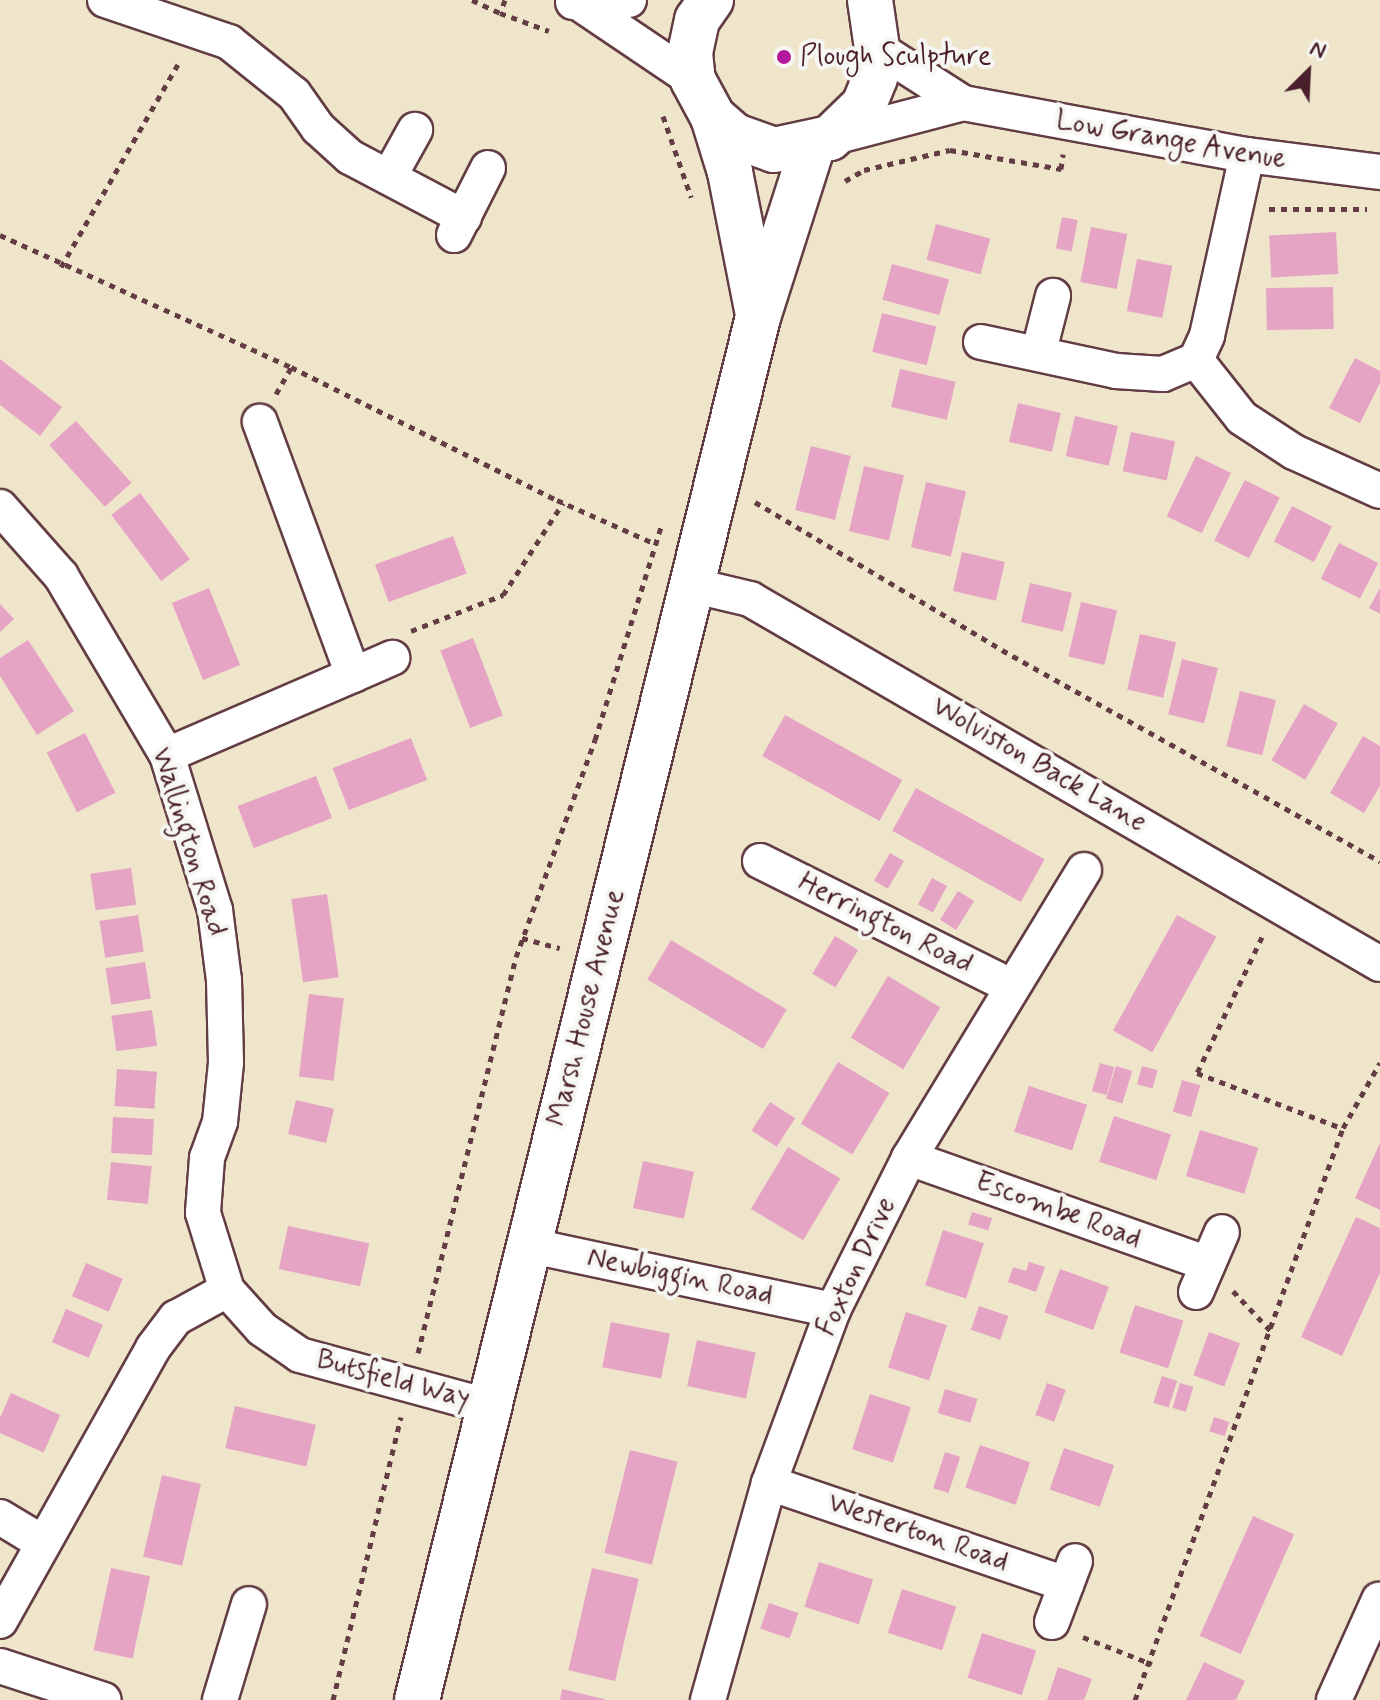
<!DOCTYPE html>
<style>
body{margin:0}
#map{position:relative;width:1380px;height:1700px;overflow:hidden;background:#efe5cb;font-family:Mynerve,sans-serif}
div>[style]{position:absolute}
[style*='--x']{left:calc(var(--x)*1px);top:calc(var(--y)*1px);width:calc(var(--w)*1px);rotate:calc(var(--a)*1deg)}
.building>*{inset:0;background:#e6a4c4;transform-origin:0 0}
.path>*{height:5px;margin-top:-2.5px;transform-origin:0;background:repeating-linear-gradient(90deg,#633d43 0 6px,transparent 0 12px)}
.roads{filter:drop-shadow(2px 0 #633d43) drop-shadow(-2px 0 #633d43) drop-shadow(0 2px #633d43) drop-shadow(0 -2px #633d43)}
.minor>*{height:34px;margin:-17px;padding:0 17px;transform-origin:17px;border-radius:17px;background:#fff}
.tertiary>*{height:44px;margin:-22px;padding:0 22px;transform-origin:22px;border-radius:22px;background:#fff}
.dots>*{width:22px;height:22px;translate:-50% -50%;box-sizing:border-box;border:4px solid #f6f6f2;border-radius:50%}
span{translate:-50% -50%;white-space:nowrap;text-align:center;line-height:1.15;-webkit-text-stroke:8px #f6f6f2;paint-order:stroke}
.poi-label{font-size:28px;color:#4a1f2b}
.left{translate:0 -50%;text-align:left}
.street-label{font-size:28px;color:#4a1f2b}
.north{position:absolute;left:1268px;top:32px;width:80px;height:80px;-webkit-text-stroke:6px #f6f6f2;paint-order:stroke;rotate:24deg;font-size:22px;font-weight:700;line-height:32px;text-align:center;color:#4a1f2b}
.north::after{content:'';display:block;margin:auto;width:28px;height:36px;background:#4a1f2b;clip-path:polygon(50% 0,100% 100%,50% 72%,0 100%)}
</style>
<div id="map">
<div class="building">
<div style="left:1062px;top:217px;width:16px;height:32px;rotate:11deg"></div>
<div style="left:936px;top:224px;width:56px;height:37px;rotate:15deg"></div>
<div style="left:1091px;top:227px;width:37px;height:56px;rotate:11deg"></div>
<div style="left:1336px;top:232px;width:42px;height:67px;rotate:87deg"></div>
<div style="left:1137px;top:259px;width:36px;height:53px;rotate:11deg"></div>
<div style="left:892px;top:264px;width:59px;height:37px;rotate:15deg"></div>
<div style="left:1333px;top:287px;width:42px;height:67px;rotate:89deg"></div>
<div style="left:882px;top:313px;width:56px;height:40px;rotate:14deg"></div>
<div style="clip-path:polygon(1355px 358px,1380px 371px,1380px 383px,1360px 423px,1329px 408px)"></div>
<div style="clip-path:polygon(0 359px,62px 407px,40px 436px,0 405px)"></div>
<div style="left:900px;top:369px;width:57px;height:39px;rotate:13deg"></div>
<div style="left:1018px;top:403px;width:44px;height:40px;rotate:13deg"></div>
<div style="left:1075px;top:416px;width:44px;height:41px;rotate:13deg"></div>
<div style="left:76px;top:421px;width:83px;height:36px;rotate:48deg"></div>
<div style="left:1131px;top:432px;width:45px;height:40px;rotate:12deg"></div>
<div style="left:811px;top:446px;width:41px;height:66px;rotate:14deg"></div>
<div style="left:1196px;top:456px;width:39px;height:67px;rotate:26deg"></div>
<div style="left:864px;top:466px;width:41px;height:67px;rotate:13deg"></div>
<div style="left:1245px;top:480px;width:39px;height:68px;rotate:27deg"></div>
<div style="left:926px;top:482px;width:41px;height:67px;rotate:13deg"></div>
<div style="left:140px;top:493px;width:83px;height:36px;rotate:53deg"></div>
<div style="left:1292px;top:506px;width:45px;height:40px;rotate:27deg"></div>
<div style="left:453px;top:536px;width:40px;height:83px;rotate:70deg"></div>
<div style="left:1339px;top:543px;width:44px;height:40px;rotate:27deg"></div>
<div style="left:962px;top:552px;width:44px;height:40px;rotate:13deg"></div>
<div style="left:1030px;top:583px;width:43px;height:40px;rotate:13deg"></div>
<div style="left:209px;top:588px;width:83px;height:40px;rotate:68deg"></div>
<div style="clip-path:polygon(1380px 588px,1380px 614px,1369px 608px)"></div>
<div style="left:1081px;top:602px;width:37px;height:56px;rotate:13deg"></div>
<div style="clip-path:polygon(0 604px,14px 619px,0 632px)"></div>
<div style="left:1140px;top:634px;width:37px;height:57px;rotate:13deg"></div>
<div style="left:473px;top:638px;width:83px;height:35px;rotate:69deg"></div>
<div style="clip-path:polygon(28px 640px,74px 711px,37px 735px,0 676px,0 658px)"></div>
<div style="left:1182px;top:659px;width:37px;height:57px;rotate:14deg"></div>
<div style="left:1240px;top:691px;width:37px;height:57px;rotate:14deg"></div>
<div style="left:1304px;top:704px;width:39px;height:65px;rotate:30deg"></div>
<div style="left:785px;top:715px;width:134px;height:47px;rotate:29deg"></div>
<div style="left:85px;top:733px;width:67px;height:43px;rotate:63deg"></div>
<div style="clip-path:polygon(1363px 736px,1380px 746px,1380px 786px,1364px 813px,1330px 793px)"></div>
<div style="left:411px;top:738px;width:45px;height:84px;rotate:69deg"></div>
<div style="left:316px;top:776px;width:45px;height:84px;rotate:69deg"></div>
<div style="left:916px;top:788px;width:147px;height:49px;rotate:29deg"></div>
<div style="left:890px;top:853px;width:16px;height:32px;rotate:30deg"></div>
<div style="left:131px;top:868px;width:37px;height:41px;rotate:82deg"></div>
<div style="left:932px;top:878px;width:17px;height:30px;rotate:28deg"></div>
<div style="left:958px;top:891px;width:19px;height:34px;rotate:32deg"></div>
<div style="left:327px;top:894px;width:84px;height:36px;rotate:82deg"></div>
<div style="left:138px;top:915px;width:37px;height:39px;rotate:81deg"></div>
<div style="left:1177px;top:915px;width:45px;height:132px;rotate:29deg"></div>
<div style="left:835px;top:936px;width:27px;height:44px;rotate:31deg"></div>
<div style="left:671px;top:940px;width:135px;height:46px;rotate:31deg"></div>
<div style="left:145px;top:962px;width:37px;height:40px;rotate:81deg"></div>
<div style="left:888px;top:976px;width:61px;height:72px;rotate:31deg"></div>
<div style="left:309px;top:994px;width:35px;height:83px;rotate:7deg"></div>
<div style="left:152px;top:1010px;width:36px;height:41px;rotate:82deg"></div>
<div style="left:838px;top:1062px;width:60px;height:72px;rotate:31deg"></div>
<div style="left:1100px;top:1063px;width:15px;height:29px;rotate:16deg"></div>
<div style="left:1116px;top:1066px;width:17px;height:34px;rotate:17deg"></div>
<div style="left:1142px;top:1066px;width:16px;height:19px;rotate:15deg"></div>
<div style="left:117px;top:1069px;width:40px;height:37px;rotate:4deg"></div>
<div style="left:1182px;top:1080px;width:19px;height:33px;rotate:16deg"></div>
<div style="left:1029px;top:1086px;width:61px;height:48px;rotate:18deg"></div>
<div style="left:296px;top:1100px;width:39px;height:35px;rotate:13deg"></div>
<div style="left:770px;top:1102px;width:30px;height:34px;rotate:33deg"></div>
<div style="left:1114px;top:1116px;width:60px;height:48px;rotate:18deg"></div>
<div style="left:113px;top:1117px;width:41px;height:36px;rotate:3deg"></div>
<div style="left:1200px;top:1130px;width:61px;height:48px;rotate:17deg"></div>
<div style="clip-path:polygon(1380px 1143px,1380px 1210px,1355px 1198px)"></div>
<div style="left:788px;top:1147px;width:61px;height:72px;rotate:31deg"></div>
<div style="left:643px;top:1161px;width:52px;height:48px;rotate:12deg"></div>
<div style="left:111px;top:1162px;width:41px;height:38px;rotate:6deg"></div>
<div style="left:972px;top:1212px;width:21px;height:13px;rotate:17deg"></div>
<div style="clip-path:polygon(1356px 1217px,1380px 1228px,1380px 1273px,1342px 1356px,1301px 1337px)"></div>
<div style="left:288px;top:1226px;width:83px;height:44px;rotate:12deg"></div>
<div style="left:943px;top:1230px;width:43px;height:58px;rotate:18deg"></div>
<div style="clip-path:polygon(1029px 1262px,1045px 1267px,1036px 1292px,1008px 1282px,1013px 1267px,1026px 1271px)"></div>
<div style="left:86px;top:1263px;width:40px;height:36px;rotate:23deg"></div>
<div style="left:1060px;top:1269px;width:52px;height:46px;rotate:20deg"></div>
<div style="left:1135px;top:1305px;width:51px;height:50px;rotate:18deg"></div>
<div style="left:979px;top:1306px;width:31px;height:25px;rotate:19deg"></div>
<div style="left:66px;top:1309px;width:40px;height:36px;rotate:23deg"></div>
<div style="left:906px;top:1312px;width:43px;height:58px;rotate:18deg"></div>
<div style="left:611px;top:1322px;width:60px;height:46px;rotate:11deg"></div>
<div style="left:1209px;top:1332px;width:33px;height:46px;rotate:20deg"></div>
<div style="left:697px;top:1340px;width:60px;height:47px;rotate:12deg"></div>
<div style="left:1162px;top:1376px;width:16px;height:28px;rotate:18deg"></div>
<div style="left:1047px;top:1383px;width:20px;height:34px;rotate:20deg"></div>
<div style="left:1180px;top:1383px;width:14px;height:26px;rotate:17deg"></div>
<div style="left:945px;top:1389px;width:34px;height:25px;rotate:17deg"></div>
<div style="left:11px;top:1393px;width:54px;height:41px;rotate:24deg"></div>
<div style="left:870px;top:1394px;width:43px;height:58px;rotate:18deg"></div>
<div style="left:235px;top:1406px;width:83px;height:43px;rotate:13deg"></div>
<div style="left:1214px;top:1417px;width:16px;height:15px;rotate:18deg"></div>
<div style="left:980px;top:1445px;width:53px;height:45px;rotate:19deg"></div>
<div style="left:1064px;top:1448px;width:53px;height:44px;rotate:19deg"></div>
<div style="left:630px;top:1450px;width:49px;height:106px;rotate:14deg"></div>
<div style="left:945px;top:1452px;width:16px;height:38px;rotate:18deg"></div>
<div style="left:162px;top:1475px;width:40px;height:84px;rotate:13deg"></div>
<div style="left:1253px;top:1516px;width:45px;height:131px;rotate:24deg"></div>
<div style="left:819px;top:1562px;width:57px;height:47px;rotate:18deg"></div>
<div style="left:111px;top:1568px;width:40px;height:84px;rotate:12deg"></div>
<div style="left:592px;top:1568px;width:48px;height:105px;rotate:13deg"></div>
<div style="left:902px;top:1589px;width:57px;height:46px;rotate:18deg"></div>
<div style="left:769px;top:1603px;width:31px;height:27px;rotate:19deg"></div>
<div style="left:982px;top:1633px;width:57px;height:47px;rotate:18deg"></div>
<div style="clip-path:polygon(1204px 1662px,1245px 1681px,1236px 1700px,1186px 1700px)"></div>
<div style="clip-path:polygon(1058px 1667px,1092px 1679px,1084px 1700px,1047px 1700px)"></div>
<div style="clip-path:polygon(562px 1689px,604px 1699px,604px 1700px,560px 1700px)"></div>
</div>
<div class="path">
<div style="--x:472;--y:0;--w:31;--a:25"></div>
<div style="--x:505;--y:0;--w:14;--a:111"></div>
<div style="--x:500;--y:13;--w:52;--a:20.2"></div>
<div style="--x:663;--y:116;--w:86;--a:70.9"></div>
<div style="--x:845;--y:181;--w:22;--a:-30"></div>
<div style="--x:864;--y:170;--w:88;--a:-13.1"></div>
<div style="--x:950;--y:150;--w:113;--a:9.7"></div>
<div style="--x:1061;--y:169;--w:15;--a:-82"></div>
<div style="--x:1269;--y:209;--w:98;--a:0"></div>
<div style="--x:0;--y:235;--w:320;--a:24.4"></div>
<div style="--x:291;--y:367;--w:297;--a:26.6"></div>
<div style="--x:557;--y:500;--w:108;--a:24"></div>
<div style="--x:61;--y:267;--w:236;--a:-60"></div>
<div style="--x:276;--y:394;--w:30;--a:-60"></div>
<div style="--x:755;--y:502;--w:288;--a:30.9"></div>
<div style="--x:1002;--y:650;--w:433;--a:29.2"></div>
<div style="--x:411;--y:631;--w:99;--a:-21.4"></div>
<div style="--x:503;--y:595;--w:110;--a:-56.9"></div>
<div style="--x:1262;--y:937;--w:151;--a:115.5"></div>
<div style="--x:1197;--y:1073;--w:155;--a:20.8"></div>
<div style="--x:522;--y:938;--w:39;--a:15"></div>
<div style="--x:1233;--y:1291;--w:54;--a:46.5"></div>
<div style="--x:418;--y:1353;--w:408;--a:-76.1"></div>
<div style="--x:516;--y:957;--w:231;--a:-70"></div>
<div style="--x:595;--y:740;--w:227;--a:-72.8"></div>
<div style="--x:1083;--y:1637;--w:74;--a:21.4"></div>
<div style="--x:333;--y:1700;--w:291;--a:-76.5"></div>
<div style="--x:1135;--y:1700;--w:609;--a:-70.02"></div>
<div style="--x:1343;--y:1128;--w:75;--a:-60.4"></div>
</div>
<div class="roads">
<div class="minor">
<div style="--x:105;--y:0;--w:131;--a:18.7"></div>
<div style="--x:229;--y:42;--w:83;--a:38.7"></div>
<div style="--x:294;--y:94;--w:42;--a:54.8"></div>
<div style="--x:318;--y:128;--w:43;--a:42.2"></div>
<div style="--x:350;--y:157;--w:129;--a:27.8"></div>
<div style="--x:573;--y:2;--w:56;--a:-2"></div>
<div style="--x:579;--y:3;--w:138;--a:34"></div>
<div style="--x:877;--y:48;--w:102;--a:32.6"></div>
<div style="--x:963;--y:103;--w:289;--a:10.4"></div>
<div style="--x:1247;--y:155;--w:134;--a:7.3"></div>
<div style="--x:830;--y:138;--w:138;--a:-14.7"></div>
<div style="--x:1247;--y:155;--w:185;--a:102.5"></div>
<div style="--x:1207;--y:336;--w:26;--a:115"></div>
<div style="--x:1196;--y:360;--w:74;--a:51.6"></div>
<div style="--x:1242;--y:418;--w:62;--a:33.2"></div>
<div style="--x:1294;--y:452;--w:94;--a:24.4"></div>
<div style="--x:389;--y:177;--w:54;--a:-61"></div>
<div style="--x:454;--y:235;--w:75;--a:-63.1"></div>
<div style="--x:981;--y:342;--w:138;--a:12.1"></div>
<div style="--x:1116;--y:371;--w:47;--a:3.7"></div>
<div style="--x:1163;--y:374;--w:36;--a:-23"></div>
<div style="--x:1039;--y:351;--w:57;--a:-75.7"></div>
<div style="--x:0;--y:507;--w:92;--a:48.5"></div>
<div style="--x:61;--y:576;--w:208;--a:59.4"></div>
<div style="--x:167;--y:755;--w:162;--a:72.8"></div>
<div style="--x:215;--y:910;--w:71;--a:82.7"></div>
<div style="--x:224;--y:980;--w:83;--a:88.6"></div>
<div style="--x:226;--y:1063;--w:59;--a:95.8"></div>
<div style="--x:220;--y:1122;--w:38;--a:110"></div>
<div style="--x:207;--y:1158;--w:55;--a:94.2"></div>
<div style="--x:203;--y:1213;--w:81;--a:72.7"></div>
<div style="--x:227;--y:1290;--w:52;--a:48.1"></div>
<div style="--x:262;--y:1329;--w:46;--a:34.4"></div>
<div style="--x:300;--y:1355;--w:195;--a:15.2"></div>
<div style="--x:691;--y:585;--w:61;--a:13.3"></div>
<div style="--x:750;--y:599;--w:728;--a:30.09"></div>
<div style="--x:353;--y:675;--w:43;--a:-23.6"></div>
<div style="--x:167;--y:755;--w:202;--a:-23.3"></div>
<div style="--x:353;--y:675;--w:270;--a:-110.2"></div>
<div style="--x:760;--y:861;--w:280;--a:26.5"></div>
<div style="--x:909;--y:1158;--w:317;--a:19.5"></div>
<div style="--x:527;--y:1245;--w:313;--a:12"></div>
<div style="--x:1196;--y:1292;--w:65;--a:-66.6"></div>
<div style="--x:769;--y:1483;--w:314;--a:18.8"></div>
<div style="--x:0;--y:1517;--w:50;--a:31.2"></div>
<div style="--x:0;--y:1621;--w:313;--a:-60.7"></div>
<div style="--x:153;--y:1348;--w:38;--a:-53"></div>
<div style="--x:176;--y:1318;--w:58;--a:-28.8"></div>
<div style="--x:1052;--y:1622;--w:65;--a:-69.3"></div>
<div style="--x:0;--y:1666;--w:109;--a:18.1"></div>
<div style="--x:220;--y:1700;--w:100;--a:-73.2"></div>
<div style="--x:708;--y:1700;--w:225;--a:-74.3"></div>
<div style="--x:769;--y:1483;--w:184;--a:-69.7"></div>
<div style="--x:833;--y:1310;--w:170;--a:-63.4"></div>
<div style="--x:909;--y:1158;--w:337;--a:-58.7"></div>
<div style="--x:1334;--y:1700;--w:110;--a:-65.8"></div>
</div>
<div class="tertiary">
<div style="--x:711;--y:0;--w:24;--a:125"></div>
<div style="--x:697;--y:20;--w:34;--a:102"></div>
<div style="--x:690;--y:53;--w:27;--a:84"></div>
<div style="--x:693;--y:80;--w:42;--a:61.6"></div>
<div style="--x:713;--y:117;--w:29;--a:41"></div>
<div style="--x:735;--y:136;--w:41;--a:19.7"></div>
<div style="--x:774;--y:150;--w:57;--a:-12.1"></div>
<div style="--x:830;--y:138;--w:47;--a:-44.1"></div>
<div style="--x:864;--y:105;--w:29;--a:-68"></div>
<div style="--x:875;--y:78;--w:30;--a:-86"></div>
<div style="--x:877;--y:48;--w:49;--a:-98.3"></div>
<div style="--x:713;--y:117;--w:58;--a:72.8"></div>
<div style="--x:730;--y:172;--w:146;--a:78.9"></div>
<div style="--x:417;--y:1700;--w:1424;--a:-76.15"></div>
<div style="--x:758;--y:317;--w:181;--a:-72.3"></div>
</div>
</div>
<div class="dots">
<div style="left:784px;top:57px;background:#b5179e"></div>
</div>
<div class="poi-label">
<span class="left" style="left:800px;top:57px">Plough Sculpture</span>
</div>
<div class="street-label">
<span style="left:1171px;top:141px;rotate:10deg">Low Grange Avenue</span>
<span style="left:1039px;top:765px;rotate:30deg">Wolviston Back Lane</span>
<span style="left:188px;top:842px;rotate:73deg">Wallington Road</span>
<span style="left:885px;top:924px;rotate:27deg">Herrington Road</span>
<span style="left:587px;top:1008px;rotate:-76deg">Marsh House Avenue</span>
<span style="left:1058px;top:1211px;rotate:20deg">Escombe Road</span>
<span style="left:857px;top:1267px;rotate:-65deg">Foxton Drive</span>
<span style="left:680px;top:1277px;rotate:12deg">Newbiggin Road</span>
<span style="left:393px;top:1380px;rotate:15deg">Butsfield Way</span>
<span style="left:918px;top:1533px;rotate:19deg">Westerton Road</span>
</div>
<div class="north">N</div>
</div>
